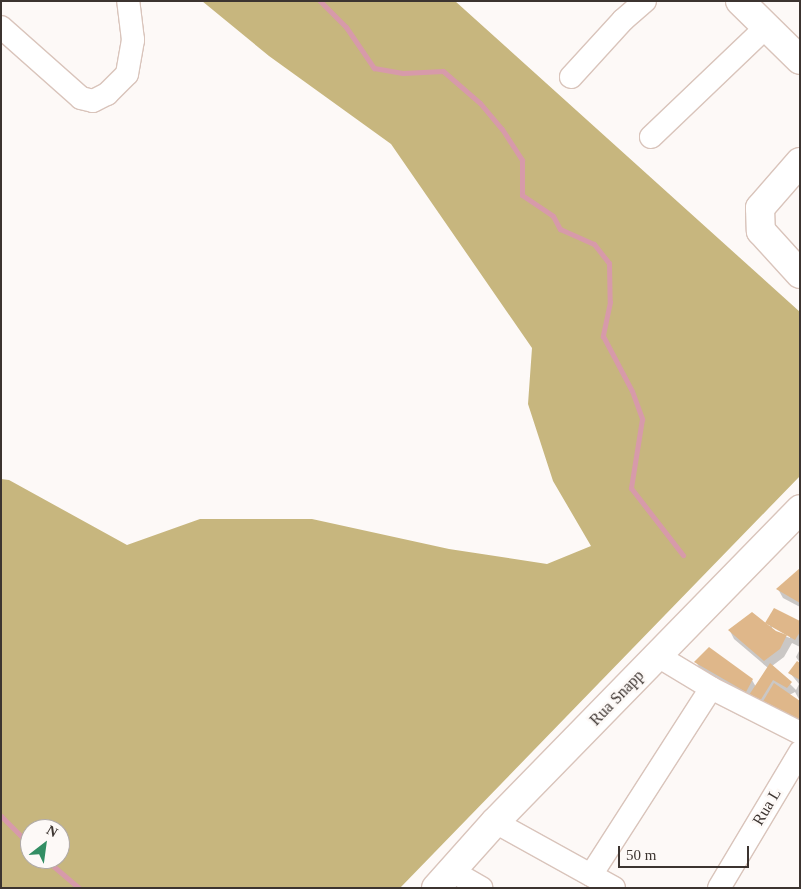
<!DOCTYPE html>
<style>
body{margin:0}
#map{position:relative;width:801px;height:889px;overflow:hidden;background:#fdf9f7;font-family:"Times New Roman",serif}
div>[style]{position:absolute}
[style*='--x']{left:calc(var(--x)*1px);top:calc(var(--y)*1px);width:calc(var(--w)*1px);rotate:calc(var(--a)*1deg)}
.forest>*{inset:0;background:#c7b67e}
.shadow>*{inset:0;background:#0003}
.stream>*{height:5px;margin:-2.5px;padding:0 2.5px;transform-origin:2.5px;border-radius:2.5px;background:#d79aaa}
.building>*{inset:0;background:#dfb78a}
.roads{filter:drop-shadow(1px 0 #d9c4bb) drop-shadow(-1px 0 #d9c4bb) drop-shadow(0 1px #d9c4bb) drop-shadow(0 -1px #d9c4bb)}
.minor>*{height:22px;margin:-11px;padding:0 11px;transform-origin:11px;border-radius:11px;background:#fff}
.major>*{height:28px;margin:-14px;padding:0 14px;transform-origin:14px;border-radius:14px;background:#fff}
span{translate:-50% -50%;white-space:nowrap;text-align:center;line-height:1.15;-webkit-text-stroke:5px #fdf9f7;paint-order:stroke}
.street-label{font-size:16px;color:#3c3430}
.frame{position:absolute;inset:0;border:2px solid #3c3430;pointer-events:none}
.north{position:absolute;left:20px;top:819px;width:50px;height:50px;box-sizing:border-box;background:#fdf9f7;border:1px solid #b0aaa7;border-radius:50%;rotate:30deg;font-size:14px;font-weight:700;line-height:20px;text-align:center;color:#3c3430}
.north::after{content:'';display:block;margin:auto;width:18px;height:22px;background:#338e64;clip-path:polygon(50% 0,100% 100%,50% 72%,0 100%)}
.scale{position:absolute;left:618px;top:846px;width:131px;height:22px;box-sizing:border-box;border:2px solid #3c3430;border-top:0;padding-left:6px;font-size:15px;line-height:18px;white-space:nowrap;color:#3c3430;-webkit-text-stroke:4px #fdf9f7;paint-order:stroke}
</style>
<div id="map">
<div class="forest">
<div style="clip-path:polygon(evenodd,202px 1px,455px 1px,800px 312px,800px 476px,400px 888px,1px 888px,1px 479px,9px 480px,127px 545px,200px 519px,312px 519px,449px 549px,547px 564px,591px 546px,553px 481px,528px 404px,532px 348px,391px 144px,269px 56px,202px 1px,30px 829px,60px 829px,60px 859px,30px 859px,30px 829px)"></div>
</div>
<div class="shadow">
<div style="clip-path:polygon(800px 570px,800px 607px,783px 598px,778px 589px)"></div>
<div style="clip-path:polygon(evenodd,800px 622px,800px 647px,792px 643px,784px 657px,772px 666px,796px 690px,799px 684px,790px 673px,800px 664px,800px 701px,795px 692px,766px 707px,701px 670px,696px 662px,752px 680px,756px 687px,768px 668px,734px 639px,730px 631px,800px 622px,773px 626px,790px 636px,790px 638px,776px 633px,771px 629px,773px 626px)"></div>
<div style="clip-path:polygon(800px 649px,800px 663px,796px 657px)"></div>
</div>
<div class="stream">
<div style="--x:320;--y:1;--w:37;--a:45"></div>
<div style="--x:346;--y:27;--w:50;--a:55.7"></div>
<div style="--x:374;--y:68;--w:29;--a:10"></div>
<div style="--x:403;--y:73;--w:40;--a:-2.9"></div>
<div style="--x:443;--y:71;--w:49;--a:40.9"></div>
<div style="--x:480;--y:103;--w:34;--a:50"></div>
<div style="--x:502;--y:129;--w:37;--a:57"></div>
<div style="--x:522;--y:160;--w:35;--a:90"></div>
<div style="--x:522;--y:195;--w:37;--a:34"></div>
<div style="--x:553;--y:216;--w:15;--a:62"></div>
<div style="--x:560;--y:229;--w:37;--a:24"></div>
<div style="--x:594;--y:244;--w:24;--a:52"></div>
<div style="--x:609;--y:263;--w:39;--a:89"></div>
<div style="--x:610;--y:302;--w:35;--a:102"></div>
<div style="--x:603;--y:336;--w:62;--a:62.2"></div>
<div style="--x:632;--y:391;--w:30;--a:70"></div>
<div style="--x:642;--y:419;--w:70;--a:99.1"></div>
<div style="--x:631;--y:488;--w:85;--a:52.2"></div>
<div style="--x:1;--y:816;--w:41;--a:45"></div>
<div style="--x:45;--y:859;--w:45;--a:40.5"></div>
</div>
<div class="building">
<div style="clip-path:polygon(800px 568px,800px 603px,776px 589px)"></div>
<div style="clip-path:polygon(774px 608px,800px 621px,800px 632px,795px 640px,765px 623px)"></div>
<div style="clip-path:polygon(752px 612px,776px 631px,787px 635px,780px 649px,764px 661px,728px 630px)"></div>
<div style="clip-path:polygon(709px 647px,753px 679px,746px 692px,694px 662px)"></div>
<div style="clip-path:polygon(797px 661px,800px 663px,800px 680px,788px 673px)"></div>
<div style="clip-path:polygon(770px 663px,792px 682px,787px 688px,773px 680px,760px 701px,749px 695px)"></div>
<div style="clip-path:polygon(774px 683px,800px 701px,800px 722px,762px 703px)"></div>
</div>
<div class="roads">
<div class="minor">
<div style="--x:1;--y:27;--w:107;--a:41.6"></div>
<div style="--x:81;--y:98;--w:12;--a:14"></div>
<div style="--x:93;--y:101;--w:16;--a:-27"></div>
<div style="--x:107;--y:94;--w:28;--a:-45"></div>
<div style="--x:127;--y:74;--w:35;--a:-80"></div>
<div style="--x:133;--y:40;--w:39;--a:-97"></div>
<div style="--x:571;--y:77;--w:77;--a:-47.6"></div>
<div style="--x:623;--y:20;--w:29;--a:-41"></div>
<div style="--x:651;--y:137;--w:158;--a:-43.7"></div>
<div style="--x:658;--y:656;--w:62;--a:31.1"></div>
<div style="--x:711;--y:688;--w:100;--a:26.8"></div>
<div style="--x:495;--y:822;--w:136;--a:29"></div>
<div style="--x:452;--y:871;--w:34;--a:30"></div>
<div style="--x:591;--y:875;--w:222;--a:-57.3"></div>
<div style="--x:719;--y:888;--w:158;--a:-59.2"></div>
</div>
<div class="major">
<div style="--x:740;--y:1;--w:84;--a:44.5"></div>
<div style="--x:800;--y:162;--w:61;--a:131"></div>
<div style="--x:760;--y:208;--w:23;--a:88"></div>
<div style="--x:761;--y:231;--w:58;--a:47.8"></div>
<div style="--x:436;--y:888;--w:89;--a:-48.2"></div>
<div style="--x:495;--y:822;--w:437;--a:-45.7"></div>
</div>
</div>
<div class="street-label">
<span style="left:617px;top:698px;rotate:-46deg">Rua Snapp</span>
<span style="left:767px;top:807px;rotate:-59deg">Rua L</span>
</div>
<div class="frame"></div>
<div class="north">N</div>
<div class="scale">50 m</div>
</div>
